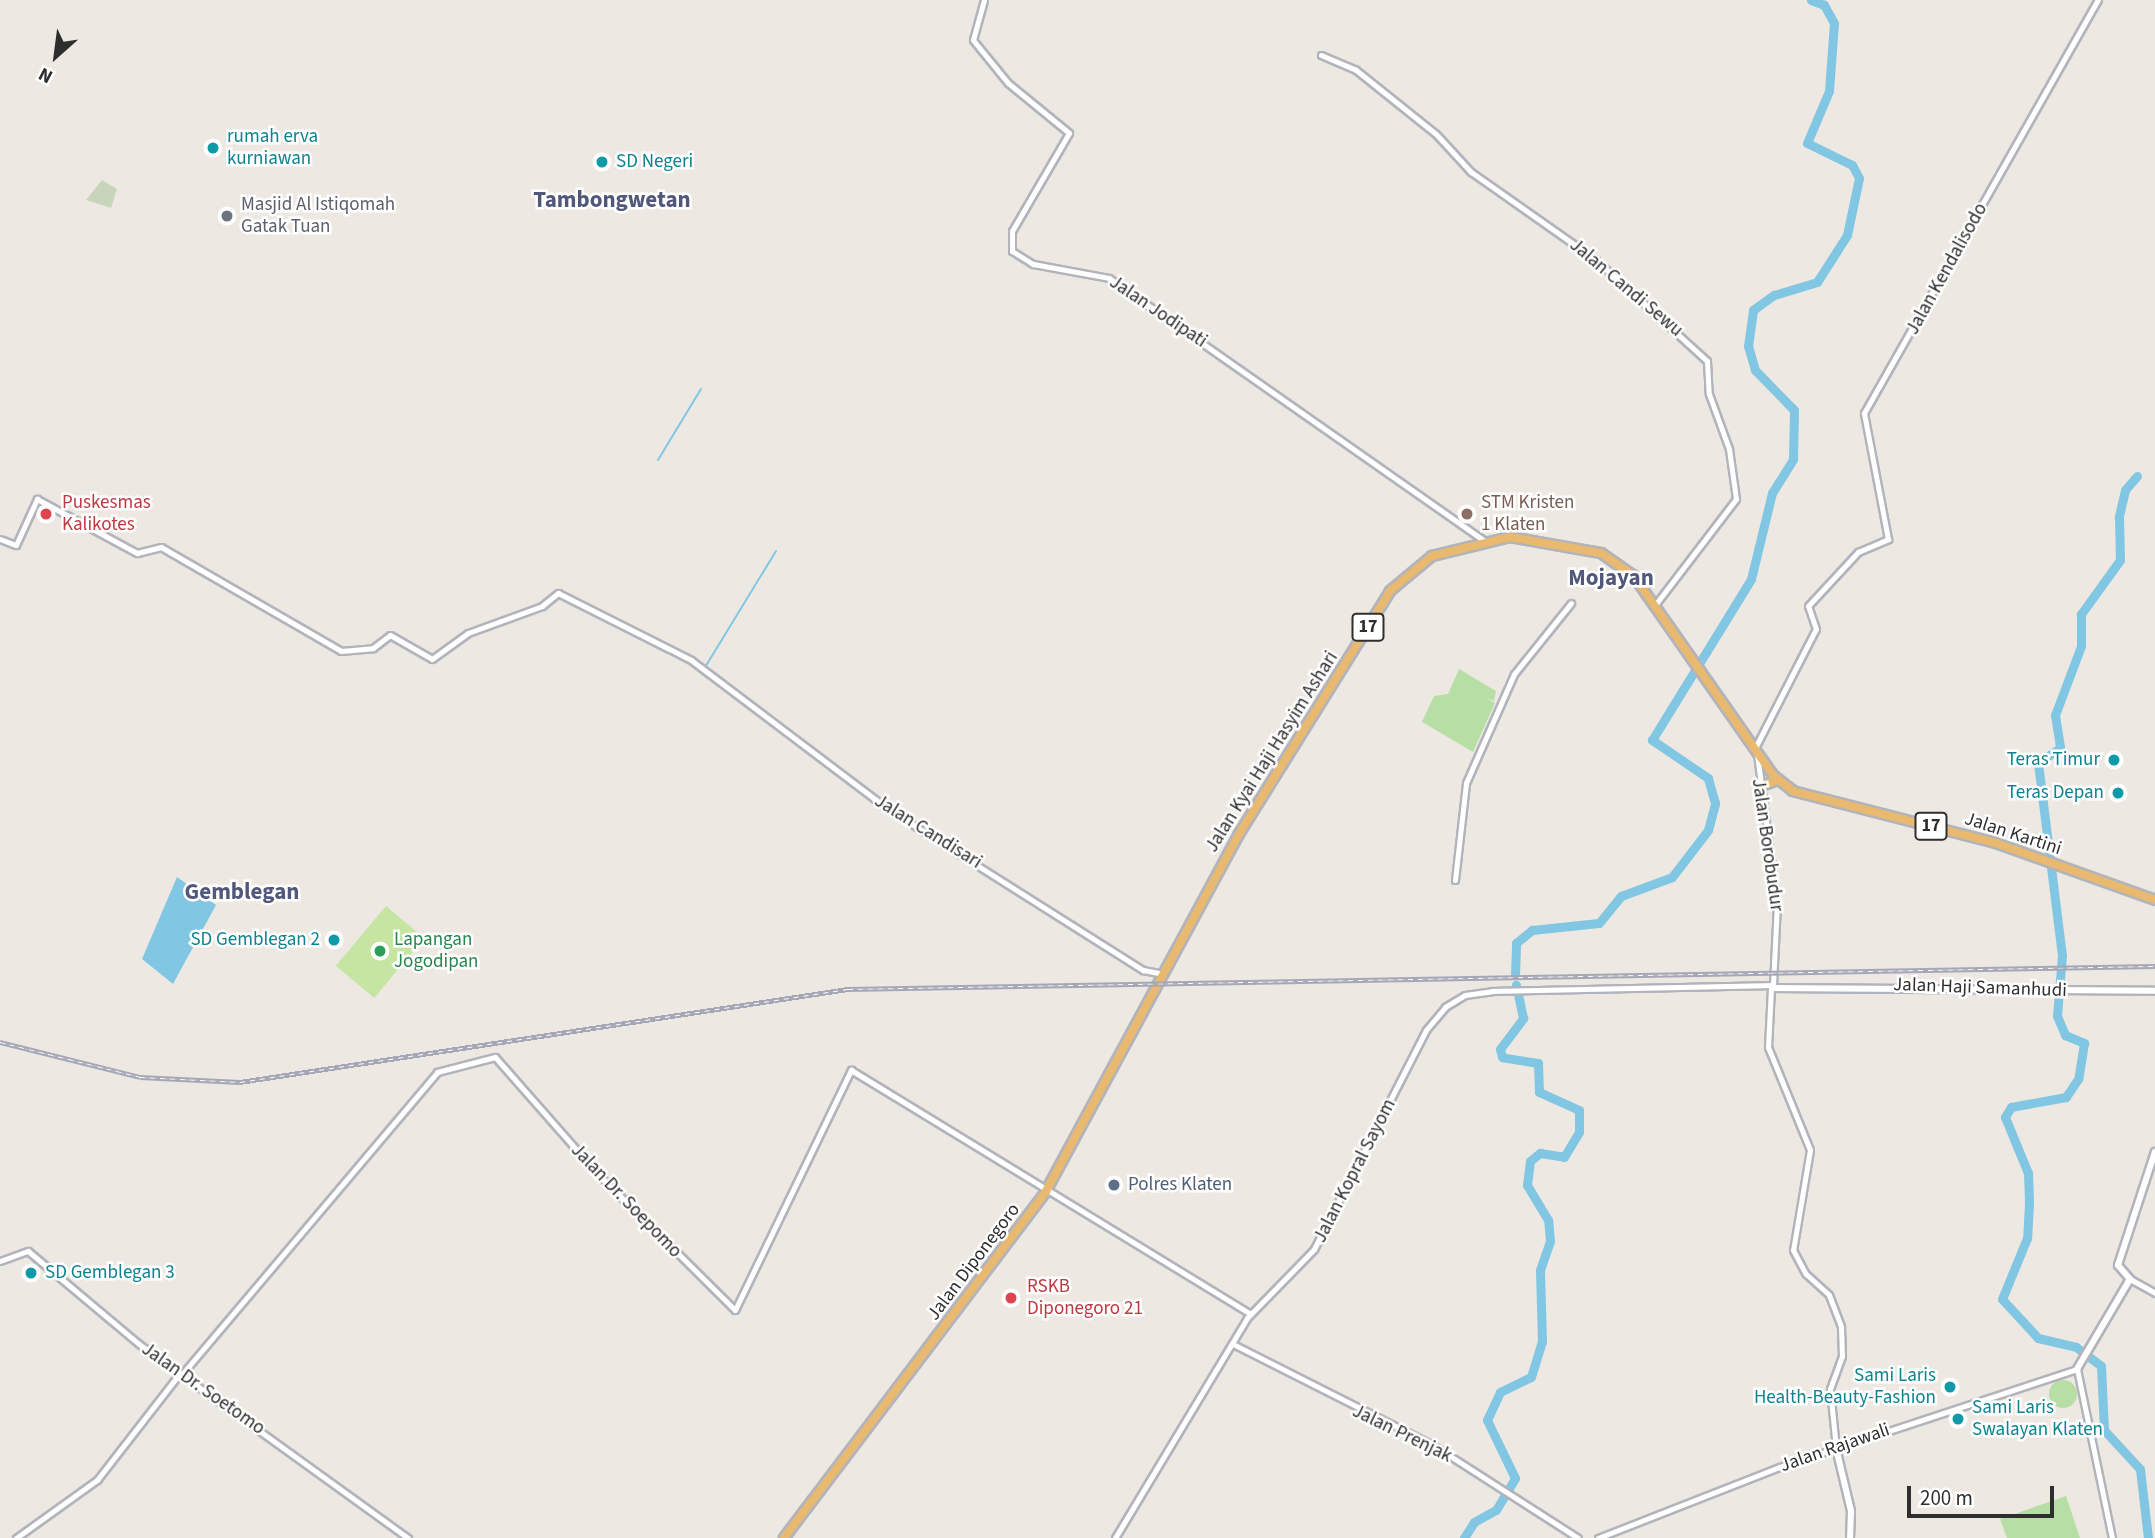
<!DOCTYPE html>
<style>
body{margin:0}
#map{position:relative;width:2155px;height:1538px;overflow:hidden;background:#ede9e2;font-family:"Source Sans 3",sans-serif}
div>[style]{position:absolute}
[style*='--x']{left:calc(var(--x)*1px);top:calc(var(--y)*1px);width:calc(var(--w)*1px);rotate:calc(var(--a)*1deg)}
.green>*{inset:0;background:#b7dea5}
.round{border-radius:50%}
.cemetery>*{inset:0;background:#c7d5bb}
.pitch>*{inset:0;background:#c6e4a2;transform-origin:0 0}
.water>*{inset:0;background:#81c7e3}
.stream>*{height:2px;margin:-1px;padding:0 1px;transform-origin:1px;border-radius:1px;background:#81c7e3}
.river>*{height:9px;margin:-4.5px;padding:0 4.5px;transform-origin:4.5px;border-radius:4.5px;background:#81c7e3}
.roads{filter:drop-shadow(2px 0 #b2b4bc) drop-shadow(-2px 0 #b2b4bc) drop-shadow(0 2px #b2b4bc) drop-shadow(0 -2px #b2b4bc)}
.tertiary>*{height:5px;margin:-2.5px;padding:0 2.5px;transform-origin:2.5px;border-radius:2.5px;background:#fff}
.secondary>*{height:6px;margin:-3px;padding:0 3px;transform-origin:3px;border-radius:3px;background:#fff}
.trunk>*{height:8px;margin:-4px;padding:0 4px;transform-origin:4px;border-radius:4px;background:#e8b96e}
.rail>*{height:4.5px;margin-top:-2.25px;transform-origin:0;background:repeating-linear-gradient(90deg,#fff 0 5px,#a5a7b6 0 10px);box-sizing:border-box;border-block:2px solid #a5a7b6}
.dots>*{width:19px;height:19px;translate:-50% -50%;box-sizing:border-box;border:4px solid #fff;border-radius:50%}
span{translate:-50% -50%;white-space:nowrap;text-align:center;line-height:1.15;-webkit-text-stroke:5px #fff;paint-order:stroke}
.shield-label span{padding:2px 5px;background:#fff;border:2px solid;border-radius:5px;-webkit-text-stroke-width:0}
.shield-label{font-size:18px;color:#2e2e2e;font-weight:700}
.culture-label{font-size:19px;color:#0d838f}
.left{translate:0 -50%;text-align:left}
.right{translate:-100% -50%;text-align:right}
.worship-label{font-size:19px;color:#5b616d}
.street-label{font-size:19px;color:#2e2e2e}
.health-label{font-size:19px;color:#be3a42}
.education-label{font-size:19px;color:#785e54}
.leisure-label{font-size:19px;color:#27864d}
.service-label{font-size:19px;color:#4e5e75}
.quarter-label{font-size:23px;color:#52587b;font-weight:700}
.north{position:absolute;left:21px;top:21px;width:70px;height:70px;-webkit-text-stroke:5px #fff;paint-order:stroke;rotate:208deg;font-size:19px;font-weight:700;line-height:28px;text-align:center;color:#2e2e2e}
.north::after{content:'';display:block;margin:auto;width:24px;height:32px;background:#2e2e2e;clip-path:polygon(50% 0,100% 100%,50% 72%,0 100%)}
.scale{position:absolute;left:1907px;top:1486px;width:147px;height:32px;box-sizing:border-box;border:4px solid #2e2e2e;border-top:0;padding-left:9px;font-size:21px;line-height:24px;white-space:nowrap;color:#2e2e2e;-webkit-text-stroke:5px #fff;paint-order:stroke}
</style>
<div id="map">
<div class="green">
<div style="clip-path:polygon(1459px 669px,1496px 691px,1494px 701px,1485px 697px,1495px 703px,1473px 752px,1422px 722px,1434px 696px,1448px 694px)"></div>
<div class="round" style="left:2049px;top:1380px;width:28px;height:28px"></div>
<div style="clip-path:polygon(2066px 1496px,2080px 1538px,2007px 1538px,2000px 1519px)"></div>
</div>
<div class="cemetery">
<div style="clip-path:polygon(102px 180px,117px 189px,111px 208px,86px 200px)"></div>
</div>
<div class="pitch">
<div style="left:386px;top:906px;width:50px;height:78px;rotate:40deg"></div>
</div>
<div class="water">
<div style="clip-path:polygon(177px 877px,216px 905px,173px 984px,142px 959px)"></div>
</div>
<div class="stream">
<div style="--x:658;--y:460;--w:83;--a:-58.8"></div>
<div style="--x:704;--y:669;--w:138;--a:-58.6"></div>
</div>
<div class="river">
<div style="--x:2137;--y:476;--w:18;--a:131"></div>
<div style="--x:2125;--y:490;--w:28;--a:103"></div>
<div style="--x:2119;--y:517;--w:43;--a:88.7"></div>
<div style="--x:2120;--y:560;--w:67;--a:125.8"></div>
<div style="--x:2081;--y:614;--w:32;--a:90"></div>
<div style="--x:2081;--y:646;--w:74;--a:110.6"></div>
<div style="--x:2055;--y:715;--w:33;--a:81"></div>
<div style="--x:2060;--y:748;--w:27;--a:146"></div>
<div style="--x:2038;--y:763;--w:193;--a:82.9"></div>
<div style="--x:2062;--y:955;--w:61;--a:94.7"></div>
<div style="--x:2057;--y:1016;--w:21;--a:67"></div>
<div style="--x:2065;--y:1035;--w:21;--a:23"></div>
<div style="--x:2084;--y:1043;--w:36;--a:99"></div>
<div style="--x:2078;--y:1079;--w:22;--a:124"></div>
<div style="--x:2066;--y:1097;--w:56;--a:169.7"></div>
<div style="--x:2011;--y:1107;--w:12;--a:121"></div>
<div style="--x:2005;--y:1117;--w:61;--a:67.7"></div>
<div style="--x:2028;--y:1173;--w:30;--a:88"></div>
<div style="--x:2029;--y:1203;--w:35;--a:93"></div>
<div style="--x:2027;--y:1238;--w:66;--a:112.3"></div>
<div style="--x:2002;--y:1299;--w:53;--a:47.3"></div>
<div style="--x:2038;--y:1338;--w:39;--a:13"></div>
<div style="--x:2076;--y:1347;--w:31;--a:37"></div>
<div style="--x:2101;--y:1366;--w:64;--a:87.3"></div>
<div style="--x:2104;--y:1430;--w:53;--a:47.3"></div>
<div style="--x:2140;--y:1469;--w:69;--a:83.4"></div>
<div style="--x:1515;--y:975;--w:32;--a:-88"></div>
<div style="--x:1516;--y:943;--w:21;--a:-39"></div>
<div style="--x:1532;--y:930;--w:67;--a:-6"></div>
<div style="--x:1599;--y:923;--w:35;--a:-51"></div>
<div style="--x:1621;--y:896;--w:54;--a:-20.4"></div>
<div style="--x:1672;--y:877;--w:59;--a:-52.5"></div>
<div style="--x:1708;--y:830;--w:28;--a:-75"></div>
<div style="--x:1715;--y:803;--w:26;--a:-106"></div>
<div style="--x:1708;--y:778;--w:68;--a:-145.8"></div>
<div style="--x:1652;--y:740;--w:189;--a:-58.4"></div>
<div style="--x:1751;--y:579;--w:89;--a:-76.3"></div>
<div style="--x:1772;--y:493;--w:40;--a:-58"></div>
<div style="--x:1793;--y:459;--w:49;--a:-88.8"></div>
<div style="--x:1794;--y:410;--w:56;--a:-134.3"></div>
<div style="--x:1755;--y:370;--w:25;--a:-106"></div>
<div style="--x:1748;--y:346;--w:36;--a:-82"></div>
<div style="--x:1753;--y:310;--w:26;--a:-36"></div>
<div style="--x:1774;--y:295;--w:45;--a:-16.8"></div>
<div style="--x:1817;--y:282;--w:56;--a:-57.4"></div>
<div style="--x:1847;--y:235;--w:58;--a:-78.1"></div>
<div style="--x:1859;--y:178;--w:15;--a:-118"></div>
<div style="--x:1852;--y:165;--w:50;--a:-153.9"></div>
<div style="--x:1807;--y:143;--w:56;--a:-67.1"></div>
<div style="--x:1829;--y:91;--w:68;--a:-85.8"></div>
<div style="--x:1834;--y:23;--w:21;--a:-119"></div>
<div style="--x:1824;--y:5;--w:14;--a:-159"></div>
<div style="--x:1464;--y:1538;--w:19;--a:-58"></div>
<div style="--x:1474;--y:1522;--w:25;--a:-29"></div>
<div style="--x:1496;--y:1510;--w:37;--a:-59"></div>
<div style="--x:1515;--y:1478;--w:64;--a:-115.8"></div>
<div style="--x:1487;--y:1420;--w:31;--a:-65"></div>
<div style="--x:1500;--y:1392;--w:34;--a:-26"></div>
<div style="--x:1531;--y:1377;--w:37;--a:-73"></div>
<div style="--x:1542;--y:1342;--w:72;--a:-91.6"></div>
<div style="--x:1540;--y:1270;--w:31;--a:-71"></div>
<div style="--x:1550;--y:1241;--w:21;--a:-95"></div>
<div style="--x:1548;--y:1220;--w:41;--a:-121"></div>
<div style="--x:1527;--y:1185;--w:24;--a:-83"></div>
<div style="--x:1530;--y:1161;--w:13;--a:-39"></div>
<div style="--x:1540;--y:1153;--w:24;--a:9"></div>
<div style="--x:1564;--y:1157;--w:29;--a:-59"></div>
<div style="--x:1579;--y:1132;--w:22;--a:-90"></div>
<div style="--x:1579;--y:1110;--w:44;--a:-155.8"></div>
<div style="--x:1539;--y:1092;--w:29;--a:-92"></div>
<div style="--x:1538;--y:1063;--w:36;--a:-171"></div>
<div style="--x:1502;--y:1057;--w:8;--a:-104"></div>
<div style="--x:1500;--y:1049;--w:39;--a:-53"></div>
<div style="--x:1523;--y:1018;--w:34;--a:-102"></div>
</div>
<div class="roads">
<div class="tertiary">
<div style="--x:984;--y:0;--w:41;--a:105.4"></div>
<div style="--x:973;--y:40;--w:55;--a:50.9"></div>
<div style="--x:1008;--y:83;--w:79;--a:39.3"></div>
<div style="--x:1069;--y:133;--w:113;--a:120.2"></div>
<div style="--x:1012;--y:231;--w:20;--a:90"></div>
<div style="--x:1012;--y:251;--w:25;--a:32"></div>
<div style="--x:1033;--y:264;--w:77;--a:10.4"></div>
<div style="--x:1109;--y:278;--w:458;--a:35"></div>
<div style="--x:1321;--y:55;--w:38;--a:23"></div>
<div style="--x:1356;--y:70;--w:102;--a:38.7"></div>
<div style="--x:1436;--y:134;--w:52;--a:47.4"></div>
<div style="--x:1471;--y:172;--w:153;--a:35.1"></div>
<div style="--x:1596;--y:260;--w:150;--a:42.3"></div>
<div style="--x:1707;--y:361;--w:33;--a:87"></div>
<div style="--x:1709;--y:394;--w:59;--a:70"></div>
<div style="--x:1729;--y:449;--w:50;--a:82"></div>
<div style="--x:1736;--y:499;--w:133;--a:127.4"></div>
<div style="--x:0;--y:539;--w:17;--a:21"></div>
<div style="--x:16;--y:545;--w:51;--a:-65.5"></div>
<div style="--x:37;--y:499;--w:114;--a:28.4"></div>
<div style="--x:137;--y:553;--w:25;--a:-14"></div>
<div style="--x:161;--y:547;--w:208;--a:30"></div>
<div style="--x:341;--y:651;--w:32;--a:-5"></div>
<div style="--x:373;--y:648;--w:21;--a:-37"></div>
<div style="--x:390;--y:635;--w:48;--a:29.7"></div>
<div style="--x:432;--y:659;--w:44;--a:-35.8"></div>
<div style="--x:468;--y:633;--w:79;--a:-20"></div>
<div style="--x:542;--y:606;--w:21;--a:-39"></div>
<div style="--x:558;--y:593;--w:149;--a:26.7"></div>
<div style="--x:691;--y:660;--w:247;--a:37.1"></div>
<div style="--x:888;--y:809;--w:302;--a:32.3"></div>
<div style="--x:1143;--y:970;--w:21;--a:11"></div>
<div style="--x:1455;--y:880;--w:98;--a:-83.5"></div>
<div style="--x:1466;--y:783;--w:119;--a:-66.2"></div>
<div style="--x:1514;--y:674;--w:91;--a:-51.2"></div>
<div style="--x:1771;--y:988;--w:59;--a:92.9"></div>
<div style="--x:1768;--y:1047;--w:111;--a:67.8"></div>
<div style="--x:1810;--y:1150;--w:101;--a:99.6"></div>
<div style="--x:1793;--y:1250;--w:27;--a:62"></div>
<div style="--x:1806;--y:1274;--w:31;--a:42"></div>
<div style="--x:1829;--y:1295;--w:34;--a:69"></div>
<div style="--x:1841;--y:1327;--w:29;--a:88"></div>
<div style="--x:1842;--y:1356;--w:35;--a:110"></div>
<div style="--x:1830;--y:1389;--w:59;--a:84.2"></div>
<div style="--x:0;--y:1261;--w:30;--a:-20"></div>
<div style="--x:28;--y:1251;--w:145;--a:40"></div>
<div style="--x:139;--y:1344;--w:332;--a:35.8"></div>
<div style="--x:2130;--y:1279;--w:29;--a:29"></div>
<div style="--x:1233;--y:1344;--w:224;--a:26.8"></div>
<div style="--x:1433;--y:1445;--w:172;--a:32.7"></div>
<div style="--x:183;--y:1373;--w:394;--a:-49.8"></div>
<div style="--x:437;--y:1072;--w:60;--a:-14.5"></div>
<div style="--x:495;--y:1057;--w:154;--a:48.7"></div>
<div style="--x:597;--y:1173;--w:194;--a:44.8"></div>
<div style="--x:735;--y:1310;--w:267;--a:-64.2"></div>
<div style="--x:851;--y:1070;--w:468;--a:31.4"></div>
<div style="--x:16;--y:1538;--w:100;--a:-35.6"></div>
<div style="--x:97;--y:1480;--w:135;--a:-52.2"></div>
<div style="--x:1115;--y:1538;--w:257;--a:-59"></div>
<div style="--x:1247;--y:1318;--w:96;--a:-45.8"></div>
<div style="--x:1314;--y:1249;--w:246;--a:-62.9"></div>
<div style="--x:1426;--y:1030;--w:30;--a:-50"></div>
<div style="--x:1445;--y:1007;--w:23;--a:-31"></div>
<div style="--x:1465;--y:995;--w:27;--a:-8"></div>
<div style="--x:1492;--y:991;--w:281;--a:-1.2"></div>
<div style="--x:1773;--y:985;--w:81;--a:-87.2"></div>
<div style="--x:1777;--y:904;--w:159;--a:-97.6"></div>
<div style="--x:1756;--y:746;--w:131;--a:-62.9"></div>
<div style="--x:1816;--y:629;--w:24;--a:-109"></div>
<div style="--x:1808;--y:606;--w:74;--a:-47.2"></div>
<div style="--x:1858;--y:552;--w:33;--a:-23"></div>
<div style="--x:1888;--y:539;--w:128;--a:-100.8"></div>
<div style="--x:1864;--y:413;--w:475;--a:-60.5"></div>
<div style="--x:1598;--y:1538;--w:194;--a:-21.4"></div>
<div style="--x:1779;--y:1467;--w:314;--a:-18.2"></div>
<div style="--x:2077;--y:1369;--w:173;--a:78.3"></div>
</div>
<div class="secondary">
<div style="--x:1773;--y:988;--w:382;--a:0.4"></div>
<div style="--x:2077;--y:1369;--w:104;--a:-59.5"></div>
<div style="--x:2130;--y:1279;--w:18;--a:-131"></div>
<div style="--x:2118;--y:1265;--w:119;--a:-71.9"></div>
<div style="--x:1836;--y:1448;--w:65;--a:76.6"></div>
<div style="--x:1851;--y:1511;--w:27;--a:92"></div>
</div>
<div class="trunk">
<div style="--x:1759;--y:787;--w:19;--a:-21"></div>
<div style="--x:784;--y:1538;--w:435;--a:-52.9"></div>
<div style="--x:1046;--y:1191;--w:406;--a:-61.6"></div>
<div style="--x:1239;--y:834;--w:286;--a:-58.1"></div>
<div style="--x:1390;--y:591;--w:55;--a:-39.8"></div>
<div style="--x:1432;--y:556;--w:80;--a:-13.7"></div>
<div style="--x:1510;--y:537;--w:92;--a:10"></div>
<div style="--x:1601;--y:553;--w:39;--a:35"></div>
<div style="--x:1633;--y:575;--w:246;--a:55"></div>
<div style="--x:1774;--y:776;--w:24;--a:38"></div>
<div style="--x:1793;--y:791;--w:210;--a:14.4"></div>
<div style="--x:1996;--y:843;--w:169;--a:19.7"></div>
</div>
</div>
<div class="rail">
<div style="--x:0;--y:1042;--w:144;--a:14"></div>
<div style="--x:140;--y:1077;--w:100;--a:2.9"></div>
<div style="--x:240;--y:1082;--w:615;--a:-8.7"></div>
<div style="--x:848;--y:989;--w:1307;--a:-1.01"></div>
</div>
<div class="dots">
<div style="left:213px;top:148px;background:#0f9aa8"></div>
<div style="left:602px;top:162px;background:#0f9aa8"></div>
<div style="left:227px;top:216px;background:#6b7280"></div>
<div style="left:46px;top:514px;background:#e0444e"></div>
<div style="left:1467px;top:514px;background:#8d6e63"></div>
<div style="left:2114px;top:760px;background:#0f9aa8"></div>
<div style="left:2118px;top:793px;background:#0f9aa8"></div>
<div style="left:334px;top:940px;background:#0f9aa8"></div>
<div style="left:380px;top:951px;background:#2e9e5b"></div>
<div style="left:1114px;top:1185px;background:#5c6f8a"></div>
<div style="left:31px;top:1273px;background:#0f9aa8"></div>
<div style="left:1011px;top:1298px;background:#e0444e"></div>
<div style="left:1950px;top:1387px;background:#0f9aa8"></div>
<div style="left:1958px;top:1419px;background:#0f9aa8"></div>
</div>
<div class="shield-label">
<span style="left:1368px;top:627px">17</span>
<span style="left:1931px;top:826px">17</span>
</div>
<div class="culture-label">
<span class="left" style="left:227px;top:148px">rumah erva<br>kurniawan</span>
<span class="left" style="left:616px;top:162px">SD Negeri</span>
<span class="right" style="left:2100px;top:760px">Teras Timur</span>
<span class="right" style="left:2104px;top:793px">Teras Depan</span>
<span class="right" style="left:320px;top:940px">SD Gemblegan 2</span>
<span class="left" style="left:45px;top:1273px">SD Gemblegan 3</span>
<span class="right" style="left:1936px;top:1387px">Sami Laris<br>Health-Beauty-Fashion</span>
<span class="left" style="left:1972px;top:1419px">Sami Laris<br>Swalayan Klaten</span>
</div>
<div class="worship-label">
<span class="left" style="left:241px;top:216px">Masjid Al Istiqomah<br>Gatak Tuan</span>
</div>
<div class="street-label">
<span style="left:1947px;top:269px;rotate:-61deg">Jalan Kendalisodo</span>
<span style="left:1626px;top:288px;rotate:40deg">Jalan Candi Sewu</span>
<span style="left:1158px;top:312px;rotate:34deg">Jalan Jodipati</span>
<span style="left:1272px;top:752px;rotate:-58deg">Jalan Kyai Haji Hasyim Ashari</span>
<span style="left:928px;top:832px;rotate:32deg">Jalan Candisari</span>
<span style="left:2013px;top:834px;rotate:18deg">Jalan Kartini</span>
<span style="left:1767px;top:845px;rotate:82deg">Jalan Borobudur</span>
<span style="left:1980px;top:988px;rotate:2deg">Jalan Haji Samanhudi</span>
<span style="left:1355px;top:1171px;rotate:-63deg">Jalan Kopral Sayom</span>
<span style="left:626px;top:1201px;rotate:46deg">Jalan Dr. Soepomo</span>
<span style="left:974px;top:1262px;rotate:-53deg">Jalan Diponegoro</span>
<span style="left:203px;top:1389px;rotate:35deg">Jalan Dr. Soetomo</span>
<span style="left:1402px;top:1434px;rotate:26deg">Jalan Prenjak</span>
<span style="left:1835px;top:1448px;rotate:-19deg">Jalan Rajawali</span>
</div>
<div class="health-label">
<span class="left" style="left:62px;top:514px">Puskesmas<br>Kalikotes</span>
<span class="left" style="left:1027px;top:1298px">RSKB<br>Diponegoro 21</span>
</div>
<div class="education-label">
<span class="left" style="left:1481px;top:514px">STM Kristen<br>1 Klaten</span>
</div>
<div class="leisure-label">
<span class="left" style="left:394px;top:951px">Lapangan<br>Jogodipan</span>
</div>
<div class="service-label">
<span class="left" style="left:1128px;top:1185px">Polres Klaten</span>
</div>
<div class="quarter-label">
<span style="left:612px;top:200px">Tambongwetan</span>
<span style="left:1611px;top:578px">Mojayan</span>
<span style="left:242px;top:892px">Gemblegan</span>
</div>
<div class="north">N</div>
<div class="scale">200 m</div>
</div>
